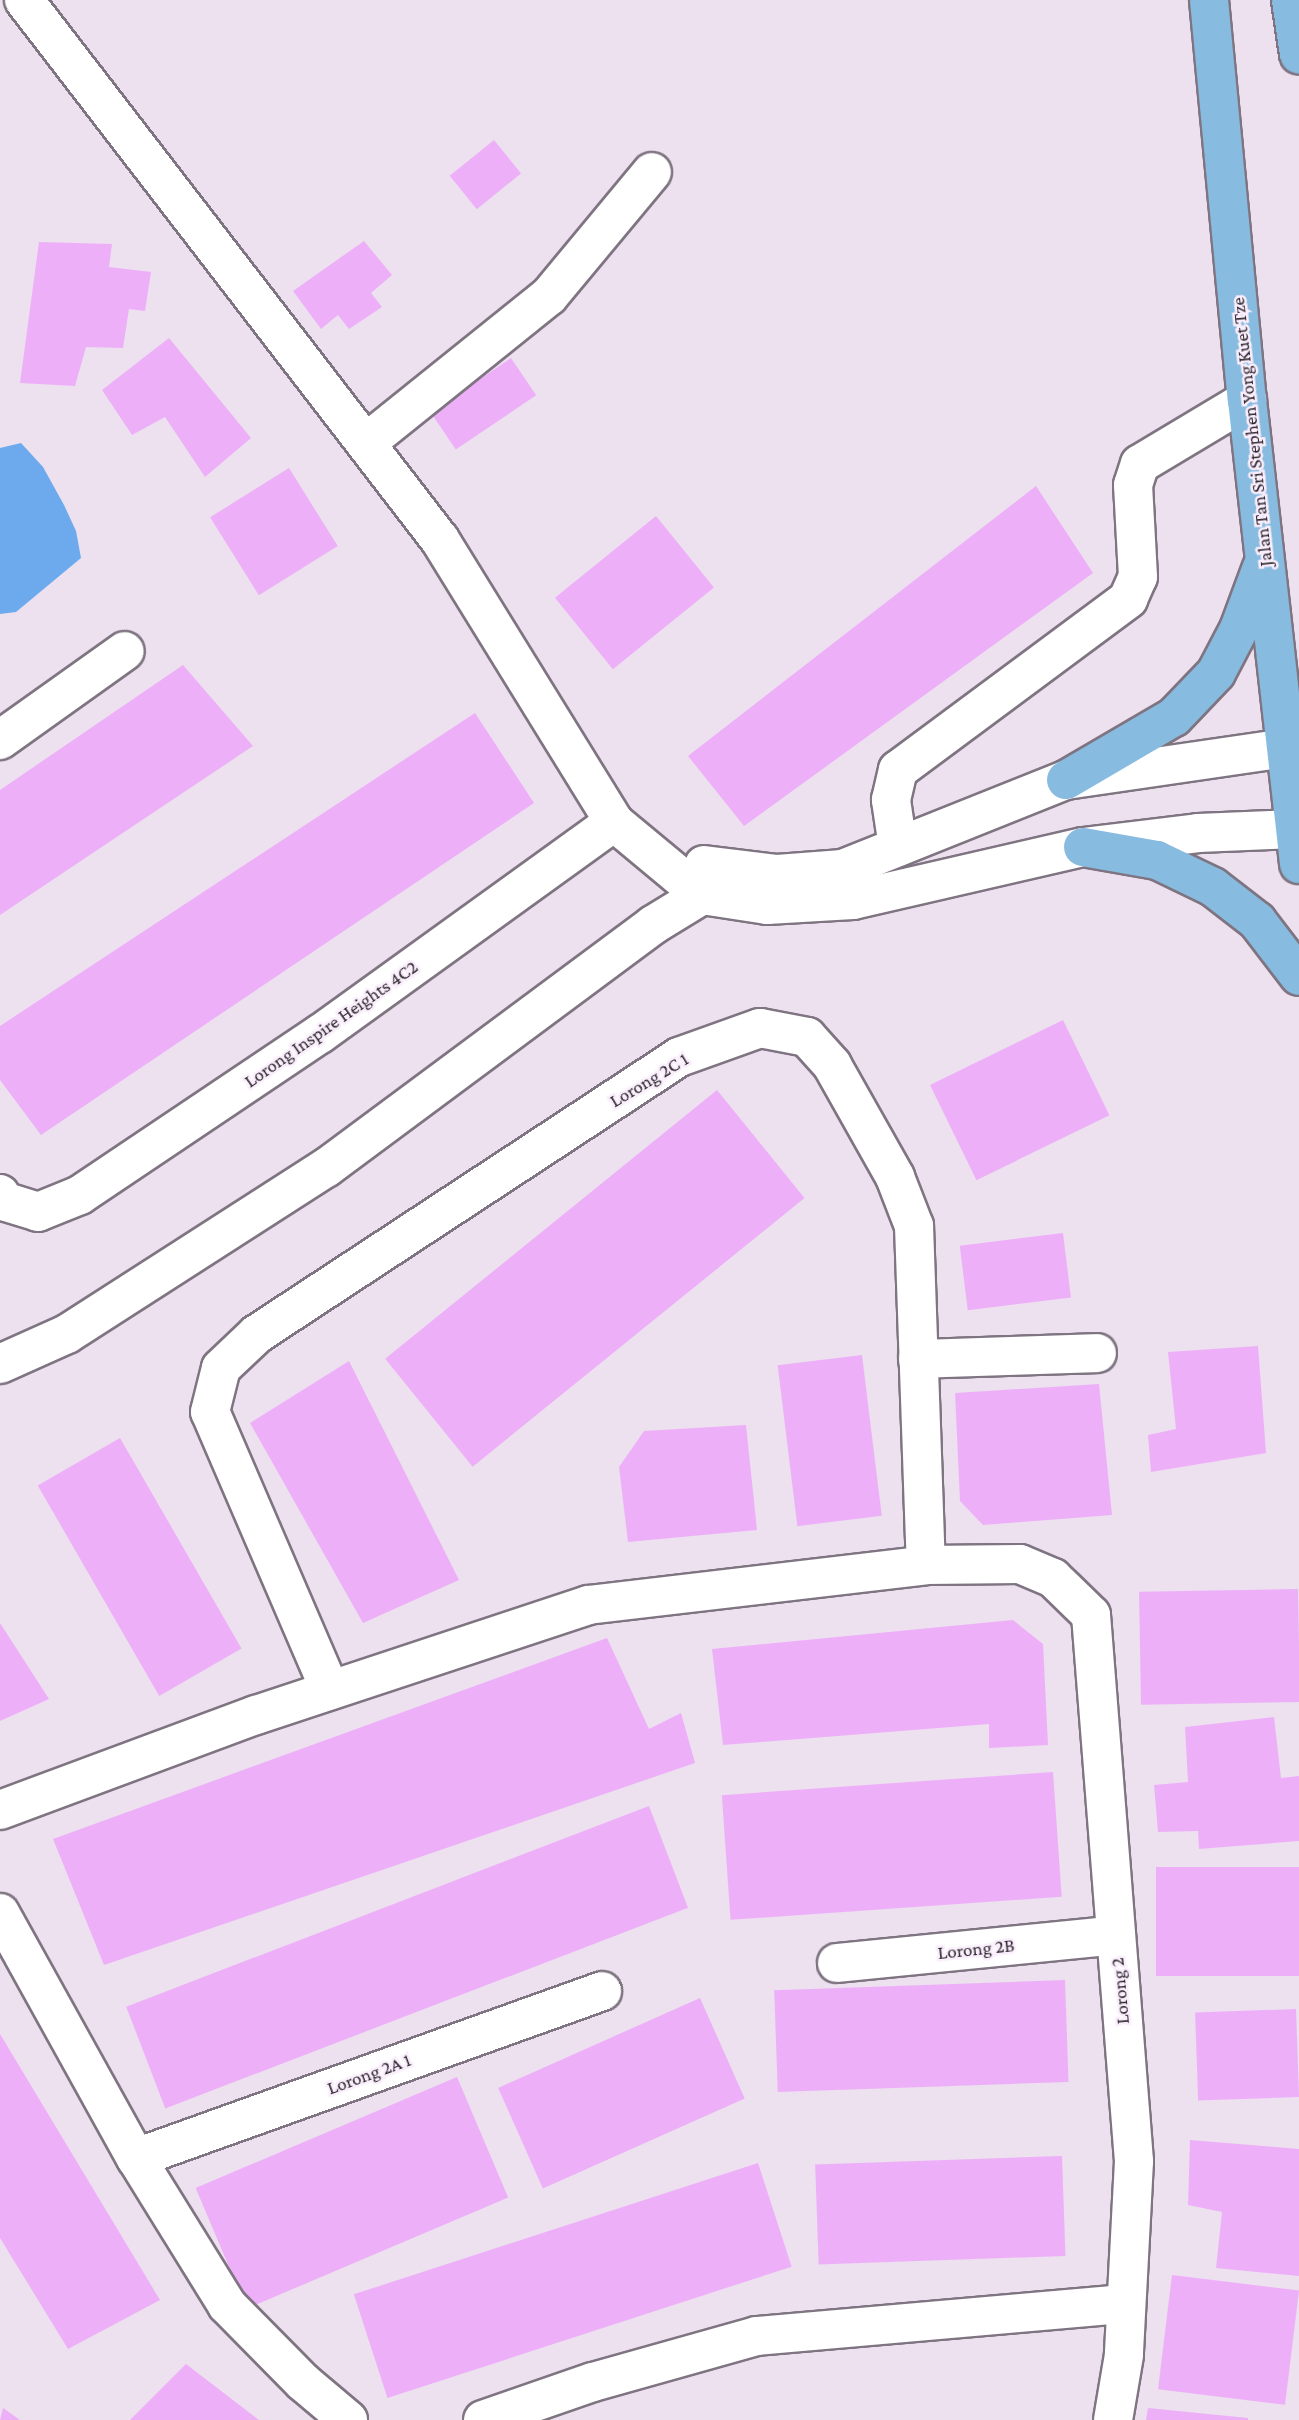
<!DOCTYPE html>
<style>
body{margin:0}
#map{position:relative;width:1299px;height:2420px;overflow:hidden;background:#ede0ef;font-family:"Crimson Pro",serif}
div>[style]{position:absolute}
[style*='--x']{left:calc(var(--x)*1px);top:calc(var(--y)*1px);width:calc(var(--w)*1px);rotate:calc(var(--a)*1deg)}
.water>*{inset:0;background:#6caaed}
.building>*{inset:0;background:#edb0f8;transform-origin:0 0}
.roads{filter:drop-shadow(2px 0 #7f7481) drop-shadow(-2px 0 #7f7481) drop-shadow(0 2px #7f7481) drop-shadow(0 -2px #7f7481)}
.minor>*{height:38px;margin:-19px;padding:0 19px;transform-origin:19px;border-radius:19px;background:#fff}
.major>*{height:38px;margin:-19px;padding:0 19px;transform-origin:19px;border-radius:19px;background:#88bbe0}
span{translate:-50% -50%;white-space:nowrap;text-align:center;line-height:1.15;-webkit-text-stroke:5px #faeefc;paint-order:stroke}
.street-label{font-size:19px;color:#2a252b}
</style>
<div id="map">
<div class="water">
<div style="clip-path:polygon(21px 443px,43px 467px,64px 505px,76px 531px,81px 558px,16px 612px,0 614px,0 448px)"></div>
</div>
<div class="building">
<div style="left:494px;top:140px;width:43px;height:57px;rotate:51deg"></div>
<div style="clip-path:polygon(364px 241px,392px 275px,371px 293px,382px 307px,349px 329px,338px 315px,321px 329px,293px 291px)"></div>
<div style="clip-path:polygon(39px 242px,112px 244px,109px 267px,151px 272px,145px 311px,129px 309px,123px 348px,86px 347px,75px 386px,20px 383px)"></div>
<div style="clip-path:polygon(169px 338px,251px 438px,205px 477px,165px 417px,132px 435px,102px 390px)"></div>
<div style="left:511px;top:358px;width:45px;height:97px;rotate:56deg"></div>
<div style="left:289px;top:468px;width:92px;height:93px;rotate:58deg"></div>
<div style="clip-path:polygon(1036px 486px,1093px 573px,744px 826px,688px 756px)"></div>
<div style="left:656px;top:516px;width:92px;height:130px;rotate:51deg"></div>
<div style="clip-path:polygon(183px 665px,253px 746px,0 915px,0 790px)"></div>
<div style="clip-path:polygon(475px 713px,534px 803px,41px 1135px,0 1080px,0 1026px)"></div>
<div style="left:1063px;top:1020px;width:106px;height:148px;rotate:64deg"></div>
<div style="left:717px;top:1090px;width:139px;height:427px;rotate:51deg"></div>
<div style="left:1063px;top:1233px;width:65px;height:104px;rotate:83deg"></div>
<div style="clip-path:polygon(1258px 1346px,1266px 1453px,1151px 1472px,1148px 1435px,1176px 1429px,1168px 1352px)"></div>
<div style="left:862px;top:1355px;width:162px;height:85px;rotate:83deg"></div>
<div style="clip-path:polygon(349px 1361px,459px 1580px,363px 1623px,250px 1423px)"></div>
<div style="clip-path:polygon(1099px 1384px,1112px 1515px,983px 1525px,960px 1501px,955px 1393px)"></div>
<div style="clip-path:polygon(746px 1425px,757px 1530px,628px 1542px,619px 1467px,644px 1431px)"></div>
<div style="left:120px;top:1438px;width:243px;height:95px;rotate:60deg"></div>
<div style="left:1298px;top:1589px;width:113px;height:159px;rotate:89deg"></div>
<div style="clip-path:polygon(1013px 1620px,1043px 1644px,1048px 1745px,989px 1748px,989px 1724px,723px 1745px,712px 1649px)"></div>
<div style="clip-path:polygon(0 1623px,49px 1699px,0 1721px)"></div>
<div style="clip-path:polygon(607px 1638px,649px 1729px,681px 1713px,695px 1763px,104px 1965px,53px 1839px)"></div>
<div style="clip-path:polygon(1274px 1717px,1281px 1778px,1299px 1776px,1299px 1841px,1199px 1849px,1198px 1831px,1158px 1832px,1154px 1785px,1188px 1782px,1185px 1727px)"></div>
<div style="left:1053px;top:1772px;width:125px;height:332px;rotate:86deg"></div>
<div style="left:649px;top:1806px;width:109px;height:560px;rotate:69deg"></div>
<div style="left:1299px;top:1867px;width:109px;height:143px;rotate:90deg"></div>
<div style="left:1065px;top:1980px;width:102px;height:291px;rotate:88deg"></div>
<div style="left:700px;top:1998px;width:110px;height:221px;rotate:66deg"></div>
<div style="left:1296px;top:2009px;width:88px;height:101px;rotate:88deg"></div>
<div style="clip-path:polygon(0 2034px,160px 2300px,68px 2349px,0 2238px)"></div>
<div style="left:457px;top:2077px;width:131px;height:284px;rotate:67deg"></div>
<div style="clip-path:polygon(1190px 2140px,1299px 2149px,1299px 2276px,1216px 2268px,1222px 2212px,1188px 2205px)"></div>
<div style="left:1062px;top:2156px;width:100px;height:247px;rotate:88deg"></div>
<div style="left:758px;top:2163px;width:109px;height:425px;rotate:72deg"></div>
<div style="left:1172px;top:2275px;width:128px;height:115px;rotate:7deg"></div>
<div style="clip-path:polygon(186px 2364px,259px 2420px,130px 2420px)"></div>
<div style="clip-path:polygon(3px 2408px,20px 2420px,0 2420px)"></div>
<div style="clip-path:polygon(1148px 2408px,1248px 2418px,1248px 2420px,1146px 2420px)"></div>
</div>
<div class="roads">
<div class="minor">
<div style="--x:24;--y:0;--w:682;--a:52.39"></div>
<div style="--x:440;--y:540;--w:331;--a:58.3"></div>
<div style="--x:614;--y:822;--w:114;--a:39.7"></div>
<div style="--x:702;--y:895;--w:66;--a:8.7"></div>
<div style="--x:767;--y:905;--w:86;--a:-3.3"></div>
<div style="--x:853;--y:900;--w:236;--a:-13"></div>
<div style="--x:1083;--y:847;--w:116;--a:-6.9"></div>
<div style="--x:1198;--y:833;--w:97;--a:-2.4"></div>
<div style="--x:366;--y:443;--w:235;--a:-38.8"></div>
<div style="--x:549;--y:296;--w:161;--a:-50.3"></div>
<div style="--x:0;--y:740;--w:153;--a:-35.5"></div>
<div style="--x:898;--y:847;--w:48;--a:-98.5"></div>
<div style="--x:891;--y:800;--w:31;--a:-77"></div>
<div style="--x:898;--y:770;--w:287;--a:-36.6"></div>
<div style="--x:1128;--y:599;--w:24;--a:-66"></div>
<div style="--x:1138;--y:577;--w:92;--a:-93.1"></div>
<div style="--x:1133;--y:485;--w:22;--a:-72"></div>
<div style="--x:1140;--y:464;--w:125;--a:-30.9"></div>
<div style="--x:704;--y:865;--w:74;--a:7"></div>
<div style="--x:777;--y:874;--w:66;--a:-4.3"></div>
<div style="--x:843;--y:869;--w:240;--a:-21.8"></div>
<div style="--x:1066;--y:780;--w:222;--a:-8.3"></div>
<div style="--x:0;--y:1194;--w:8;--a:67"></div>
<div style="--x:3;--y:1201;--w:37;--a:17"></div>
<div style="--x:38;--y:1212;--w:45;--a:-22"></div>
<div style="--x:80;--y:1195;--w:289;--a:-33.9"></div>
<div style="--x:320;--y:1034;--w:362;--a:-35.8"></div>
<div style="--x:918;--y:1359;--w:179;--a:-1.9"></div>
<div style="--x:0;--y:1364;--w:73;--a:-24.1"></div>
<div style="--x:67;--y:1334;--w:308;--a:-32.7"></div>
<div style="--x:326;--y:1168;--w:407;--a:-36.6"></div>
<div style="--x:653;--y:925;--w:57;--a:-31.5"></div>
<div style="--x:702;--y:895;--w:35;--a:-43"></div>
<div style="--x:330;--y:1690;--w:303;--a:-113.3"></div>
<div style="--x:210;--y:1412;--w:45;--a:-76"></div>
<div style="--x:221;--y:1368;--w:50;--a:-43.4"></div>
<div style="--x:257;--y:1334;--w:505;--a:-33.28"></div>
<div style="--x:679;--y:1057;--w:86;--a:-19.7"></div>
<div style="--x:760;--y:1028;--w:48;--a:10.8"></div>
<div style="--x:807;--y:1037;--w:38;--a:48"></div>
<div style="--x:832;--y:1065;--w:129;--a:60.6"></div>
<div style="--x:895;--y:1177;--w:53;--a:68.8"></div>
<div style="--x:914;--y:1226;--w:339;--a:88"></div>
<div style="--x:0;--y:1810;--w:273;--a:-20.4"></div>
<div style="--x:256;--y:1715;--w:350;--a:-18.3"></div>
<div style="--x:588;--y:1605;--w:340;--a:-6.7"></div>
<div style="--x:926;--y:1565;--w:94;--a:-0.6"></div>
<div style="--x:1020;--y:1564;--w:36;--a:23"></div>
<div style="--x:1053;--y:1578;--w:53;--a:44.2"></div>
<div style="--x:1091;--y:1615;--w:548;--a:85.5"></div>
<div style="--x:1134;--y:2161;--w:194;--a:93"></div>
<div style="--x:1124;--y:2355;--w:66;--a:99.6"></div>
<div style="--x:0;--y:1913;--w:280;--a:61"></div>
<div style="--x:136;--y:2158;--w:173;--a:58.2"></div>
<div style="--x:227;--y:2305;--w:108;--a:45.4"></div>
<div style="--x:303;--y:2382;--w:59;--a:40.2"></div>
<div style="--x:837;--y:1963;--w:280;--a:-5.7"></div>
<div style="--x:136;--y:2158;--w:495;--a:-19.7"></div>
<div style="--x:483;--y:2420;--w:116;--a:-19.1"></div>
<div style="--x:593;--y:2382;--w:170;--a:-15.7"></div>
<div style="--x:757;--y:2336;--w:370;--a:-5"></div>
</div>
<div class="major">
<div style="--x:1209;--y:0;--w:402;--a:84.6"></div>
<div style="--x:1247;--y:400;--w:467;--a:83.6"></div>
<div style="--x:1291;--y:0;--w:55;--a:81.6"></div>
<div style="--x:1066;--y:780;--w:125;--a:-30.3"></div>
<div style="--x:1174;--y:717;--w:61;--a:-46.3"></div>
<div style="--x:1216;--y:673;--w:50;--a:-62.4"></div>
<div style="--x:1239;--y:629;--w:66;--a:-69.6"></div>
<div style="--x:1083;--y:847;--w:75;--a:10"></div>
<div style="--x:1157;--y:860;--w:62;--a:25.7"></div>
<div style="--x:1213;--y:887;--w:56;--a:37.7"></div>
<div style="--x:1257;--y:921;--w:69;--a:52.6"></div>
</div>
</div>
<div class="street-label">
<span style="left:1252px;top:432px;rotate:-96deg">Jalan Tan Sri Stephen Yong Kuet Tze</span>
<span style="left:331px;top:1024px;rotate:-35deg">Lorong Inspire Heights 4C2</span>
<span style="left:649px;top:1080px;rotate:-31deg">Lorong 2C 1</span>
<span style="left:976px;top:1949px;rotate:-6deg">Lorong 2B</span>
<span style="left:1120px;top:1991px;rotate:-95deg">Lorong 2</span>
<span style="left:369px;top:2074px;rotate:-20deg">Lorong 2A 1</span>
</div>
</div>
